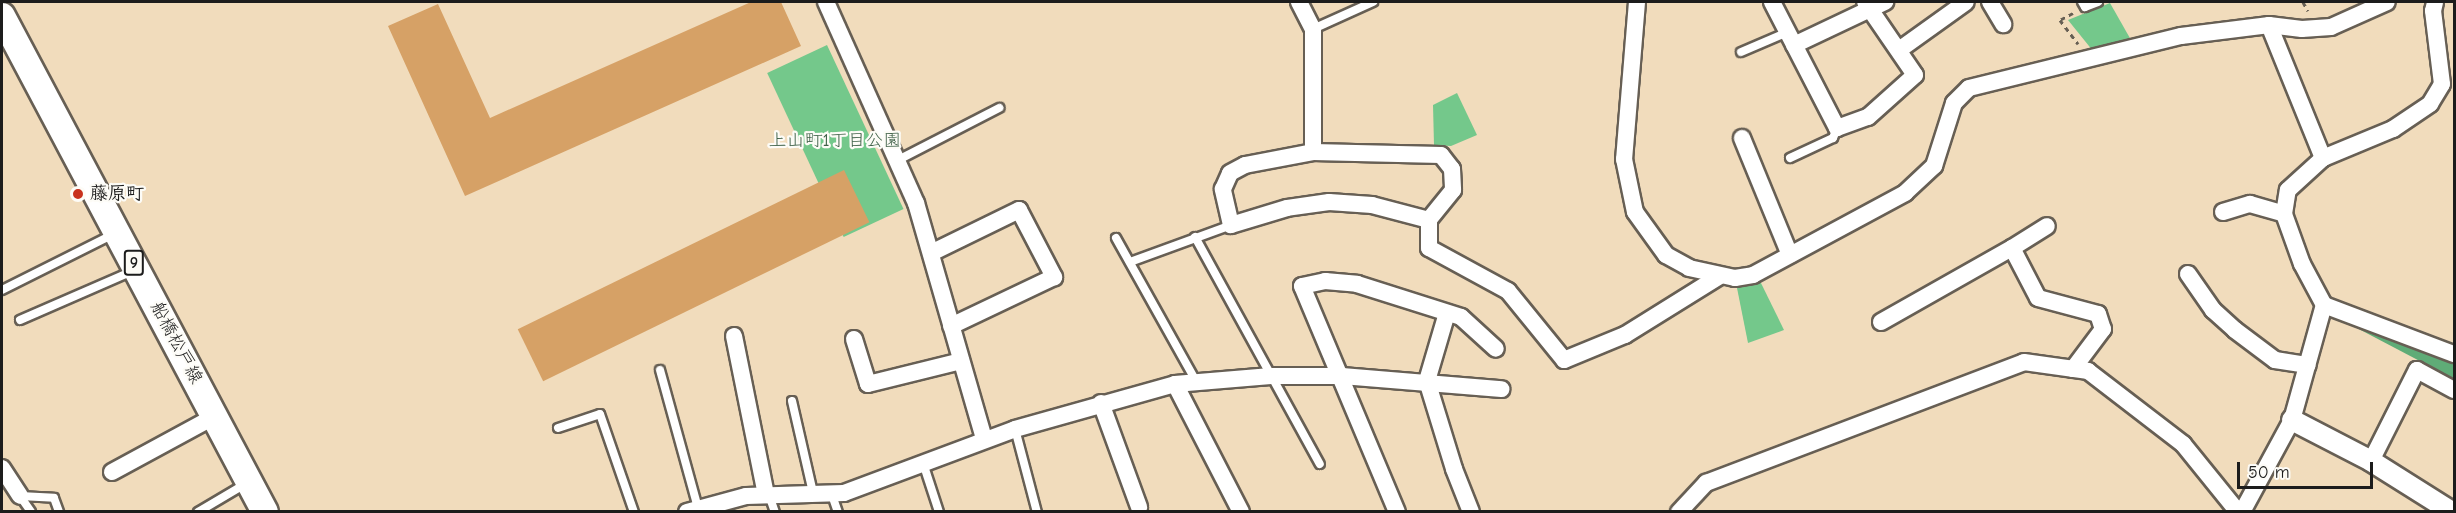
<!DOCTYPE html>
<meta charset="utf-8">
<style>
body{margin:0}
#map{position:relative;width:2456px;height:513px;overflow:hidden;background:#f1dcbc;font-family:"Comic Neue","Klee One",sans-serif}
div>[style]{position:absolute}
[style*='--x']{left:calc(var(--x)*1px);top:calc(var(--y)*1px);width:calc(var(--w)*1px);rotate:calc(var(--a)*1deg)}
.green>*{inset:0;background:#74c88b;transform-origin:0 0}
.forest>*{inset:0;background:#5fac77}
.building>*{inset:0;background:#d6a166;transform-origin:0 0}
.path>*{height:3px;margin-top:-1.5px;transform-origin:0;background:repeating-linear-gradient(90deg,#675f54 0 4.5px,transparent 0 9px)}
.roads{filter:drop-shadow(2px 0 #675f54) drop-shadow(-2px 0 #675f54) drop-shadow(0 2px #675f54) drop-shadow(0 -2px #675f54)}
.service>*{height:8px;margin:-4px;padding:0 4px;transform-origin:4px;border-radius:4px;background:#fff}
.minor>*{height:16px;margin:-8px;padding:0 8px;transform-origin:8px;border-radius:8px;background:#fff}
.tertiary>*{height:20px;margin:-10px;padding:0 10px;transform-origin:10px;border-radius:10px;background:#fff}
.primary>*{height:26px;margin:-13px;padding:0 13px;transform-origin:13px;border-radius:13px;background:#fff}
.dots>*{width:16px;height:16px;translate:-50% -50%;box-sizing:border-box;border:3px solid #fdfcf7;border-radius:50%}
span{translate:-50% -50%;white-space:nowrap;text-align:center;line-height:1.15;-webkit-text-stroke:4.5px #fdfcf7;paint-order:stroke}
.shield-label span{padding:2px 4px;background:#fdfcf7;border:2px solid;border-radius:4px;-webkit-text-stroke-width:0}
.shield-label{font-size:16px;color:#1c1c1c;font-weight:700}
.park-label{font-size:18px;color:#3f6148}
.poi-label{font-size:18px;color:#1c1c1c;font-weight:700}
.left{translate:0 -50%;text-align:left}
.street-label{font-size:18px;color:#1c1c1c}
.frame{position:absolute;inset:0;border:3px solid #1c1c1c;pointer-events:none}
.scale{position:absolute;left:2237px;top:462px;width:136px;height:27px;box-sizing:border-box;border:3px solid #1c1c1c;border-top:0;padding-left:8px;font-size:18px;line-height:21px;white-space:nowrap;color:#1c1c1c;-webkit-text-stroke:4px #fdfcf7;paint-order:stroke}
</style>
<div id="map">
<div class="green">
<div style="clip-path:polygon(2110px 3px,2131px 40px,2093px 51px,2068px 20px)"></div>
<div style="left:827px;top:45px;width:181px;height:66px;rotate:65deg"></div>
<div style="clip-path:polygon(1457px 93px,1477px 135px,1451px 146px,1434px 145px,1433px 105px)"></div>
<div style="clip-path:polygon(1758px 277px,1784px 330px,1748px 343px,1736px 283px)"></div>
</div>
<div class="forest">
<div style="clip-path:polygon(2355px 325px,2454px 359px,2454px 379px,2355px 327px)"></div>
</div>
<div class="building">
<div style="clip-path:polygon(751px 2px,781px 2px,801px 46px,465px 196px,388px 26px,438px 4px,490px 118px)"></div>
<div style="left:844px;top:170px;width:58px;height:363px;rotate:64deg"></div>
</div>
<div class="path">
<div style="--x:2303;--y:2;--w:10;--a:61"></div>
<div style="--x:2073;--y:13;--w:15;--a:152"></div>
<div style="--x:2060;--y:20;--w:30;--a:53"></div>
</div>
<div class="roads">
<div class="service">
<div style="--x:2082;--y:2;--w:6;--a:59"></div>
<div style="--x:2085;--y:7;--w:14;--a:-21"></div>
<div style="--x:1313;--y:29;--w:66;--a:-24.2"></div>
<div style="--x:1741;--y:52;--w:51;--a:-23.1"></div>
<div style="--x:1790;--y:158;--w:47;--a:-24.9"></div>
<div style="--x:1833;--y:138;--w:11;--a:-68"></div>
<div style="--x:898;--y:160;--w:114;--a:-27.2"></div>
<div style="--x:1195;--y:237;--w:259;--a:61.2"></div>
<div style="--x:1116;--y:238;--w:164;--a:60.8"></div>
<div style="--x:1130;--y:262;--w:108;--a:-20.1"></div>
<div style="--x:2;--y:290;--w:125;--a:-26.6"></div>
<div style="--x:20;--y:320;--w:125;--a:-23.5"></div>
<div style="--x:660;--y:370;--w:143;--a:74.6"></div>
<div style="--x:792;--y:401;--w:94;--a:77.1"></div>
<div style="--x:558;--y:428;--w:44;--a:-18.4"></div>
<div style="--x:600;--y:414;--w:104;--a:70.9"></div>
<div style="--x:1015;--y:429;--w:86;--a:75.2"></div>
<div style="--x:924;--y:466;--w:48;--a:71.9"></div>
<div style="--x:769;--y:495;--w:18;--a:71"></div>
<div style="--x:832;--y:495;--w:18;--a:71"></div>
<div style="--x:20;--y:496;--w:34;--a:3"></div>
<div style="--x:54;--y:498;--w:15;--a:70"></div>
<div style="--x:20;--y:496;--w:19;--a:55"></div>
<div style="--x:198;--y:512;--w:57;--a:-30.6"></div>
</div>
<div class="minor">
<div style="--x:826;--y:2;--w:220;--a:65.9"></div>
<div style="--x:916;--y:203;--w:246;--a:73.9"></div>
<div style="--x:1299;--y:2;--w:30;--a:63"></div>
<div style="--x:1313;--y:29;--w:123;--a:90"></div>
<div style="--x:1637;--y:2;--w:158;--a:94.7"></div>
<div style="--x:1624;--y:159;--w:54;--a:78.3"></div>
<div style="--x:1635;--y:212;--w:53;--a:54.2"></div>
<div style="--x:1666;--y:255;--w:26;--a:29"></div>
<div style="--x:1689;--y:268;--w:47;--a:12.3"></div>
<div style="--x:1735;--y:278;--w:18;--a:-9"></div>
<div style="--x:1753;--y:275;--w:173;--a:-28.3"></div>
<div style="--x:1905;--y:193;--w:40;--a:-43"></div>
<div style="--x:1934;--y:166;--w:66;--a:-72.4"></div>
<div style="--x:1954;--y:103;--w:21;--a:-45"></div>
<div style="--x:1969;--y:88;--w:218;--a:-13.8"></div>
<div style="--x:2181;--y:36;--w:89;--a:-7.1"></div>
<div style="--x:2269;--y:25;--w:33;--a:7"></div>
<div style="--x:2302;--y:29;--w:29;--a:-4"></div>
<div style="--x:2331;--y:27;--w:61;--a:-24.1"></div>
<div style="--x:1772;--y:2;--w:142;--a:62.7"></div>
<div style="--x:1837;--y:128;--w:33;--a:-20"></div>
<div style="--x:1868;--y:117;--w:63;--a:-41.8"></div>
<div style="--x:1915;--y:75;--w:88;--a:-124.4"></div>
<div style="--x:1990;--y:2;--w:26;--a:59"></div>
<div style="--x:2269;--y:25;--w:144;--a:67.9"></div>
<div style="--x:1794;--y:45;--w:101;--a:-25.3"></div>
<div style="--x:1899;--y:50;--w:82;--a:-35.6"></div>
<div style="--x:1742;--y:138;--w:126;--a:67.7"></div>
<div style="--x:1313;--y:152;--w:128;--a:1.3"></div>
<div style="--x:1441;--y:155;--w:18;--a:52"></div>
<div style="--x:1452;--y:169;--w:21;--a:87"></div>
<div style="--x:1453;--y:190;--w:38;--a:129"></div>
<div style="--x:1429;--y:220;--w:59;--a:-165.3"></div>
<div style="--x:1372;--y:205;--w:43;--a:-176"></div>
<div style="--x:1329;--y:202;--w:42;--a:171.9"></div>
<div style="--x:1287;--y:208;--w:59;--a:163.1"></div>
<div style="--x:1231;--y:225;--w:37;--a:-103"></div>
<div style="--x:1223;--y:189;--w:17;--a:-66"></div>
<div style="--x:1230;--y:173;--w:17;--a:-28"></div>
<div style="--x:1245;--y:165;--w:69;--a:-10.8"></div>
<div style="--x:2223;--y:212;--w:28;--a:-17"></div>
<div style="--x:2250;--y:204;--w:35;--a:16"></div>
<div style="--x:1429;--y:220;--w:28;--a:90"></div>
<div style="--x:1429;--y:248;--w:90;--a:28.6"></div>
<div style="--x:1508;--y:291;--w:89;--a:50.9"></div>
<div style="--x:1564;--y:360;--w:66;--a:-22.3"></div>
<div style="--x:1625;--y:335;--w:110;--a:-31.9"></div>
<div style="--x:2012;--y:248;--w:41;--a:-32.2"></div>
<div style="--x:931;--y:253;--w:98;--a:-26"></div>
<div style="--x:1019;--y:210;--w:76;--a:62.4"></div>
<div style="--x:1054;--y:277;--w:114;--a:154.6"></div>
<div style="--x:2188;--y:274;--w:44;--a:55.2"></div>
<div style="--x:2213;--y:310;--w:30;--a:42"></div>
<div style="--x:2235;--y:330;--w:50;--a:36.9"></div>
<div style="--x:2275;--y:360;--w:33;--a:9"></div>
<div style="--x:2324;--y:305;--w:139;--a:20.7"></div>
<div style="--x:1447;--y:313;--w:71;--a:106.4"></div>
<div style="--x:1427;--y:381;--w:92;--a:72.9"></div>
<div style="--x:1454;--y:469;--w:46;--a:68.4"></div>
<div style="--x:1881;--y:322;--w:150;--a:-29.5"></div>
<div style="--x:2012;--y:248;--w:56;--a:62.5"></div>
<div style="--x:2038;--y:298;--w:62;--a:14.9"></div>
<div style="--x:2098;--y:314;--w:16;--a:72"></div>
<div style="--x:2103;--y:329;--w:50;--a:126.9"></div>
<div style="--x:734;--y:336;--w:161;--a:78.6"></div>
<div style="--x:854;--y:339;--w:47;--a:72.7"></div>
<div style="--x:868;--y:384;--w:96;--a:-13.9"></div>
<div style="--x:1175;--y:384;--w:144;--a:62.7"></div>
<div style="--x:1101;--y:403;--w:111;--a:69.9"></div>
<div style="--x:2371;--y:461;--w:102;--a:-63.2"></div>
<div style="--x:2417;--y:370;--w:42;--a:28.4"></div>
<div style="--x:2;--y:468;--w:33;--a:57"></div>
<div style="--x:112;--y:472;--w:117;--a:-28.5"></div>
<div style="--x:687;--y:512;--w:61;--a:-15.2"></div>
<div style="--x:746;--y:496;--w:98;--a:-1.8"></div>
<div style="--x:844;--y:493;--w:183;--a:-20.5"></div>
<div style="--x:1015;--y:429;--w:166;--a:-15.7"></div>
<div style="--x:1175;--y:384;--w:96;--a:-4.8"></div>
<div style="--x:1271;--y:376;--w:71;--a:0"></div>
<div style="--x:1342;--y:376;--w:160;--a:4.7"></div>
<div style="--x:1397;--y:512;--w:245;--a:-112.8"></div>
<div style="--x:1302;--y:286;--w:24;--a:-12"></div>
<div style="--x:1325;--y:281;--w:32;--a:5"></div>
<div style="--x:1357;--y:284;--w:109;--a:17.6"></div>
<div style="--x:1461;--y:317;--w:47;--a:42.4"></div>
<div style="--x:1679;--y:512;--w:40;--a:-47"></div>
<div style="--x:1706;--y:483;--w:340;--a:-20.8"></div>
<div style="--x:2024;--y:362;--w:65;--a:8"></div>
<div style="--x:2088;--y:371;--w:120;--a:37.5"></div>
<div style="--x:2183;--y:444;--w:87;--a:51"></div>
<div style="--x:2242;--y:512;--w:105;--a:-61.5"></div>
<div style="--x:2292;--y:420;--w:119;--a:-74.5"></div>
<div style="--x:2324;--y:305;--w:47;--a:-118.2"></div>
<div style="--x:2302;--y:264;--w:53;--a:-109.8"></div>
<div style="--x:2284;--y:214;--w:24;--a:-81"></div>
<div style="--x:2288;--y:190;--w:47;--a:-42.4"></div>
<div style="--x:2323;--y:158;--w:76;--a:-22.5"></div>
<div style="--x:2393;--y:129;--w:45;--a:-34"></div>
<div style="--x:2430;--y:104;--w:23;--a:-59"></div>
<div style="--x:2442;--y:84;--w:74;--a:-97"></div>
<div style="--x:2433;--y:11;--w:9;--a:-77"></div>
</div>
<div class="tertiary">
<div style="--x:2292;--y:420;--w:89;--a:27.4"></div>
<div style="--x:2371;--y:461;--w:96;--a:32.2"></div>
</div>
<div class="primary">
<div style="--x:2;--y:16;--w:561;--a:62.07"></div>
</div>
</div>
<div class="dots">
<div style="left:78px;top:194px;background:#c8321e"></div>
</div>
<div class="shield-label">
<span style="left:134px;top:263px">9</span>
</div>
<div class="park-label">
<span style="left:835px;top:141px">上山町1丁目公園</span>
</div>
<div class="poi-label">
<span class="left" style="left:90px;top:194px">藤原町</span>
</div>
<div class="street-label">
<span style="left:176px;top:343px;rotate:62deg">船橋松戸線</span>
</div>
<div class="frame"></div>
<div class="scale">50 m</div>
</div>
